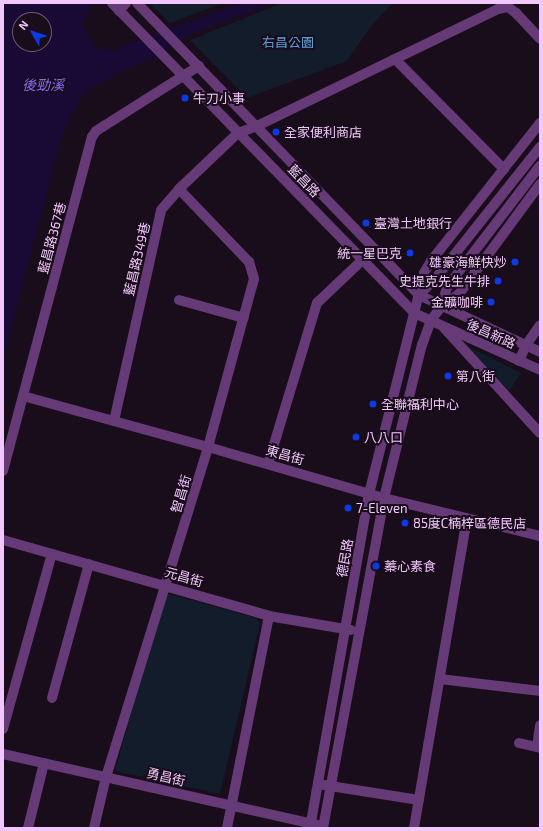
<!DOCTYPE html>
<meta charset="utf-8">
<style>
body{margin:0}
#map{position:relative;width:543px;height:831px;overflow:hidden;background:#190c1b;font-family:"Exo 2","Noto Sans TC",sans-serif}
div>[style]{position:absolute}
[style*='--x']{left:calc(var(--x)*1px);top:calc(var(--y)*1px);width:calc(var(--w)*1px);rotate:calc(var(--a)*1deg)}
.green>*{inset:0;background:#121c2b}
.water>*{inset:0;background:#180a35}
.minor>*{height:10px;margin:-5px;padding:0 5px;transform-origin:5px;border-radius:5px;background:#663977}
.dots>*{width:11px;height:11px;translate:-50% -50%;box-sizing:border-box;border:2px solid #190c1b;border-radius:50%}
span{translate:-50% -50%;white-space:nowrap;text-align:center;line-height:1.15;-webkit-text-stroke:4px #190c1b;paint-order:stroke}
.park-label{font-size:13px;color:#5aa0d7}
.poi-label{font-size:13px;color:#f2c8fc}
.left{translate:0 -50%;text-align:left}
.right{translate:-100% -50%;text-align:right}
.street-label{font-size:13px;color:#f2c8fc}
.water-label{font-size:14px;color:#816cf8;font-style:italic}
.frame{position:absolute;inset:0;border:4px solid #f2c8fc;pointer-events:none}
.north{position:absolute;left:12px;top:12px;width:40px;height:40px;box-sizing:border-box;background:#190c1b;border:1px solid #705775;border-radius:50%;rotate:309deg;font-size:11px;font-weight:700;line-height:16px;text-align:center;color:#f2c8fc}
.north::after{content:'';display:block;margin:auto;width:14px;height:18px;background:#0c3ae5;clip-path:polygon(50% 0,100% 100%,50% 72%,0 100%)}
</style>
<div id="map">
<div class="green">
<div style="clip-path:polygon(149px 3px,223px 3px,170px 23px)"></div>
<div style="clip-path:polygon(282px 3px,393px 3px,372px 25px,347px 61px,247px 98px,190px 40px)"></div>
<div style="clip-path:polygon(465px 345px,521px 373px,509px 391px)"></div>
<div style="clip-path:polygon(165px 593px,246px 615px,256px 618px,260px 624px,220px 794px,115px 771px)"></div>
</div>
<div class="water">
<div style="clip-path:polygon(evenodd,3px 3px,93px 3px,82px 26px,95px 46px,113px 51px,133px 42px,241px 3px,273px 3px,189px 35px,151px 59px,114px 75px,85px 92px,71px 115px,61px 139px,3px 360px,3px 3px,20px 20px,44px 20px,44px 44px,20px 44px,20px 20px)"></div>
</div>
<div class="minor">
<div style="--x:112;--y:3;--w:433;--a:45.7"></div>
<div style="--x:414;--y:313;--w:138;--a:24.3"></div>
<div style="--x:137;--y:3;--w:406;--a:46"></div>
<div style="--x:419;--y:295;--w:134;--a:25.2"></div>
<div style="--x:119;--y:11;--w:11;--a:-49"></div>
<div style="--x:395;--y:59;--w:155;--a:45.3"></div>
<div style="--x:419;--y:295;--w:23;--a:-45"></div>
<div style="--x:435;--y:279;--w:169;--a:-51.5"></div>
<div style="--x:179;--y:300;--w:67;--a:15.5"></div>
<div style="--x:441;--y:307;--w:21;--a:-73"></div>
<div style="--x:447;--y:287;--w:153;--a:-52.5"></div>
<div style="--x:444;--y:328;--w:142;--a:47.6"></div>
<div style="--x:519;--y:361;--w:17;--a:-66"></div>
<div style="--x:526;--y:345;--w:24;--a:-55"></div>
<div style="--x:23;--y:396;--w:192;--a:15.4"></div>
<div style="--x:208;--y:447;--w:183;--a:16.2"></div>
<div style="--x:384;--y:498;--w:161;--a:13.7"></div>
<div style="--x:114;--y:421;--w:216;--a:-77.4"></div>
<div style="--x:161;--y:210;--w:28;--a:-49"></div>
<div style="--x:179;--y:189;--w:81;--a:-43.5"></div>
<div style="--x:238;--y:133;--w:20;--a:-20"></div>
<div style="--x:257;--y:126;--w:268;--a:-25.9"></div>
<div style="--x:498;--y:9;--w:10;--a:-11"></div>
<div style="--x:508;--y:7;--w:10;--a:37"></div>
<div style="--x:516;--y:13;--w:35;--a:47"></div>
<div style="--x:268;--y:464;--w:168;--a:-73.1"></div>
<div style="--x:317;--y:303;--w:79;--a:-43.5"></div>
<div style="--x:3;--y:471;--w:346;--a:-75.1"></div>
<div style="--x:92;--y:137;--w:7;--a:-56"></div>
<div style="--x:96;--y:131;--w:122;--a:-32.3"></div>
<div style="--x:3;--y:540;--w:277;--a:15.9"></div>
<div style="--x:269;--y:616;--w:83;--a:9.7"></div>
<div style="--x:440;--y:679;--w:101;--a:6.8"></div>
<div style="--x:52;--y:698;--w:139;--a:-74.6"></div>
<div style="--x:3;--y:729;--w:182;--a:-74.4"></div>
<div style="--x:519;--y:743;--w:22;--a:13"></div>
<div style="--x:537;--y:747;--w:22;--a:-82"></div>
<div style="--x:3;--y:754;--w:322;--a:12.7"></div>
<div style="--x:324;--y:785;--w:96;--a:9"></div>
<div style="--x:28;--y:828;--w:67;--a:-76.2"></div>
<div style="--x:94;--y:828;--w:52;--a:-76.8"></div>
<div style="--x:106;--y:777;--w:345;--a:-72.8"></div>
<div style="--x:208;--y:447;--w:174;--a:-74.7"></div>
<div style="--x:254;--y:279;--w:18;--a:-106"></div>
<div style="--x:249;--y:262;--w:101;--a:-133.8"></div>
<div style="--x:227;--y:828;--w:216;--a:-78.8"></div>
<div style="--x:310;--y:828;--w:339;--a:-80"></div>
<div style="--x:369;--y:494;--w:228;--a:-76"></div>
<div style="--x:424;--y:273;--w:14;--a:-60"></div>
<div style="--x:431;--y:261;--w:176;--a:-51.7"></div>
<div style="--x:323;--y:828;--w:336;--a:-79.5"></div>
<div style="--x:384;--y:498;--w:158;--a:-76.1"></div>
<div style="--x:422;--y:345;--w:27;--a:-70"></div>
<div style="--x:431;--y:320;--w:16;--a:-52"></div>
<div style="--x:441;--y:307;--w:22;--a:-36"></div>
<div style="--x:459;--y:294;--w:137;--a:-53.6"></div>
<div style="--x:414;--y:828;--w:314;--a:-80.3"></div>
</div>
<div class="dots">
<div style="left:185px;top:98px;background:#0c3ae5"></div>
<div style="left:276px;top:132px;background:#0c3ae5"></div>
<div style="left:366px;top:223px;background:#0c3ae5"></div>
<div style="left:410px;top:253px;background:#0c3ae5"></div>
<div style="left:515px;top:262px;background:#0c3ae5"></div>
<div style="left:498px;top:281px;background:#0c3ae5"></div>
<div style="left:491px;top:302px;background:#0c3ae5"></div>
<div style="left:448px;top:376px;background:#0c3ae5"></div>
<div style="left:373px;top:404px;background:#0c3ae5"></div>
<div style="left:356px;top:437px;background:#0c3ae5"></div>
<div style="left:348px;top:508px;background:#0c3ae5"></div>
<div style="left:405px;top:523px;background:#0c3ae5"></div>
<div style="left:376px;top:566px;background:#0c3ae5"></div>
</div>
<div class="park-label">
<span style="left:288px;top:42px">右昌公園</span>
</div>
<div class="poi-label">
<span class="left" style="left:193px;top:98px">牛刀小事</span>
<span class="left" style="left:284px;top:132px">全家便利商店</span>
<span class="left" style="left:374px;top:223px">臺灣土地銀行</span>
<span class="right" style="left:402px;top:253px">統一星巴克</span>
<span class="right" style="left:507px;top:262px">雄豪海鮮快炒</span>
<span class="right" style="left:490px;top:281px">史提克先生牛排</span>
<span class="right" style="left:483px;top:302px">金礦咖啡</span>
<span class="left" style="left:456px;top:376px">第八街</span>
<span class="left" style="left:381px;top:404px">全聯福利中心</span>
<span class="left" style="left:364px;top:437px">八八口</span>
<span class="left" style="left:356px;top:508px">7-Eleven</span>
<span class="left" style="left:413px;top:523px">85度C楠梓區德民店</span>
<span class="left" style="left:384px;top:566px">蓁心素食</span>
</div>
<div class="street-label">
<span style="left:304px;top:181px;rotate:46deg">藍昌路</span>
<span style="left:52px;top:238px;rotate:-75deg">藍昌路367巷</span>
<span style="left:137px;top:259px;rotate:-77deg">藍昌路349巷</span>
<span style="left:491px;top:334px;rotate:24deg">後昌新路</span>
<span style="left:285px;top:455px;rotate:16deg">東昌街</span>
<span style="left:181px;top:494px;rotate:-73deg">智昌街</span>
<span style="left:345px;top:558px;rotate:-80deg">德民路</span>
<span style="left:184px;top:577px;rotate:16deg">元昌街</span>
<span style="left:166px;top:777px;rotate:13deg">勇昌街</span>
</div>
<div class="water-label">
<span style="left:43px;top:85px">後勁溪</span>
</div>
<div class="frame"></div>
<div class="north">N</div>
</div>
